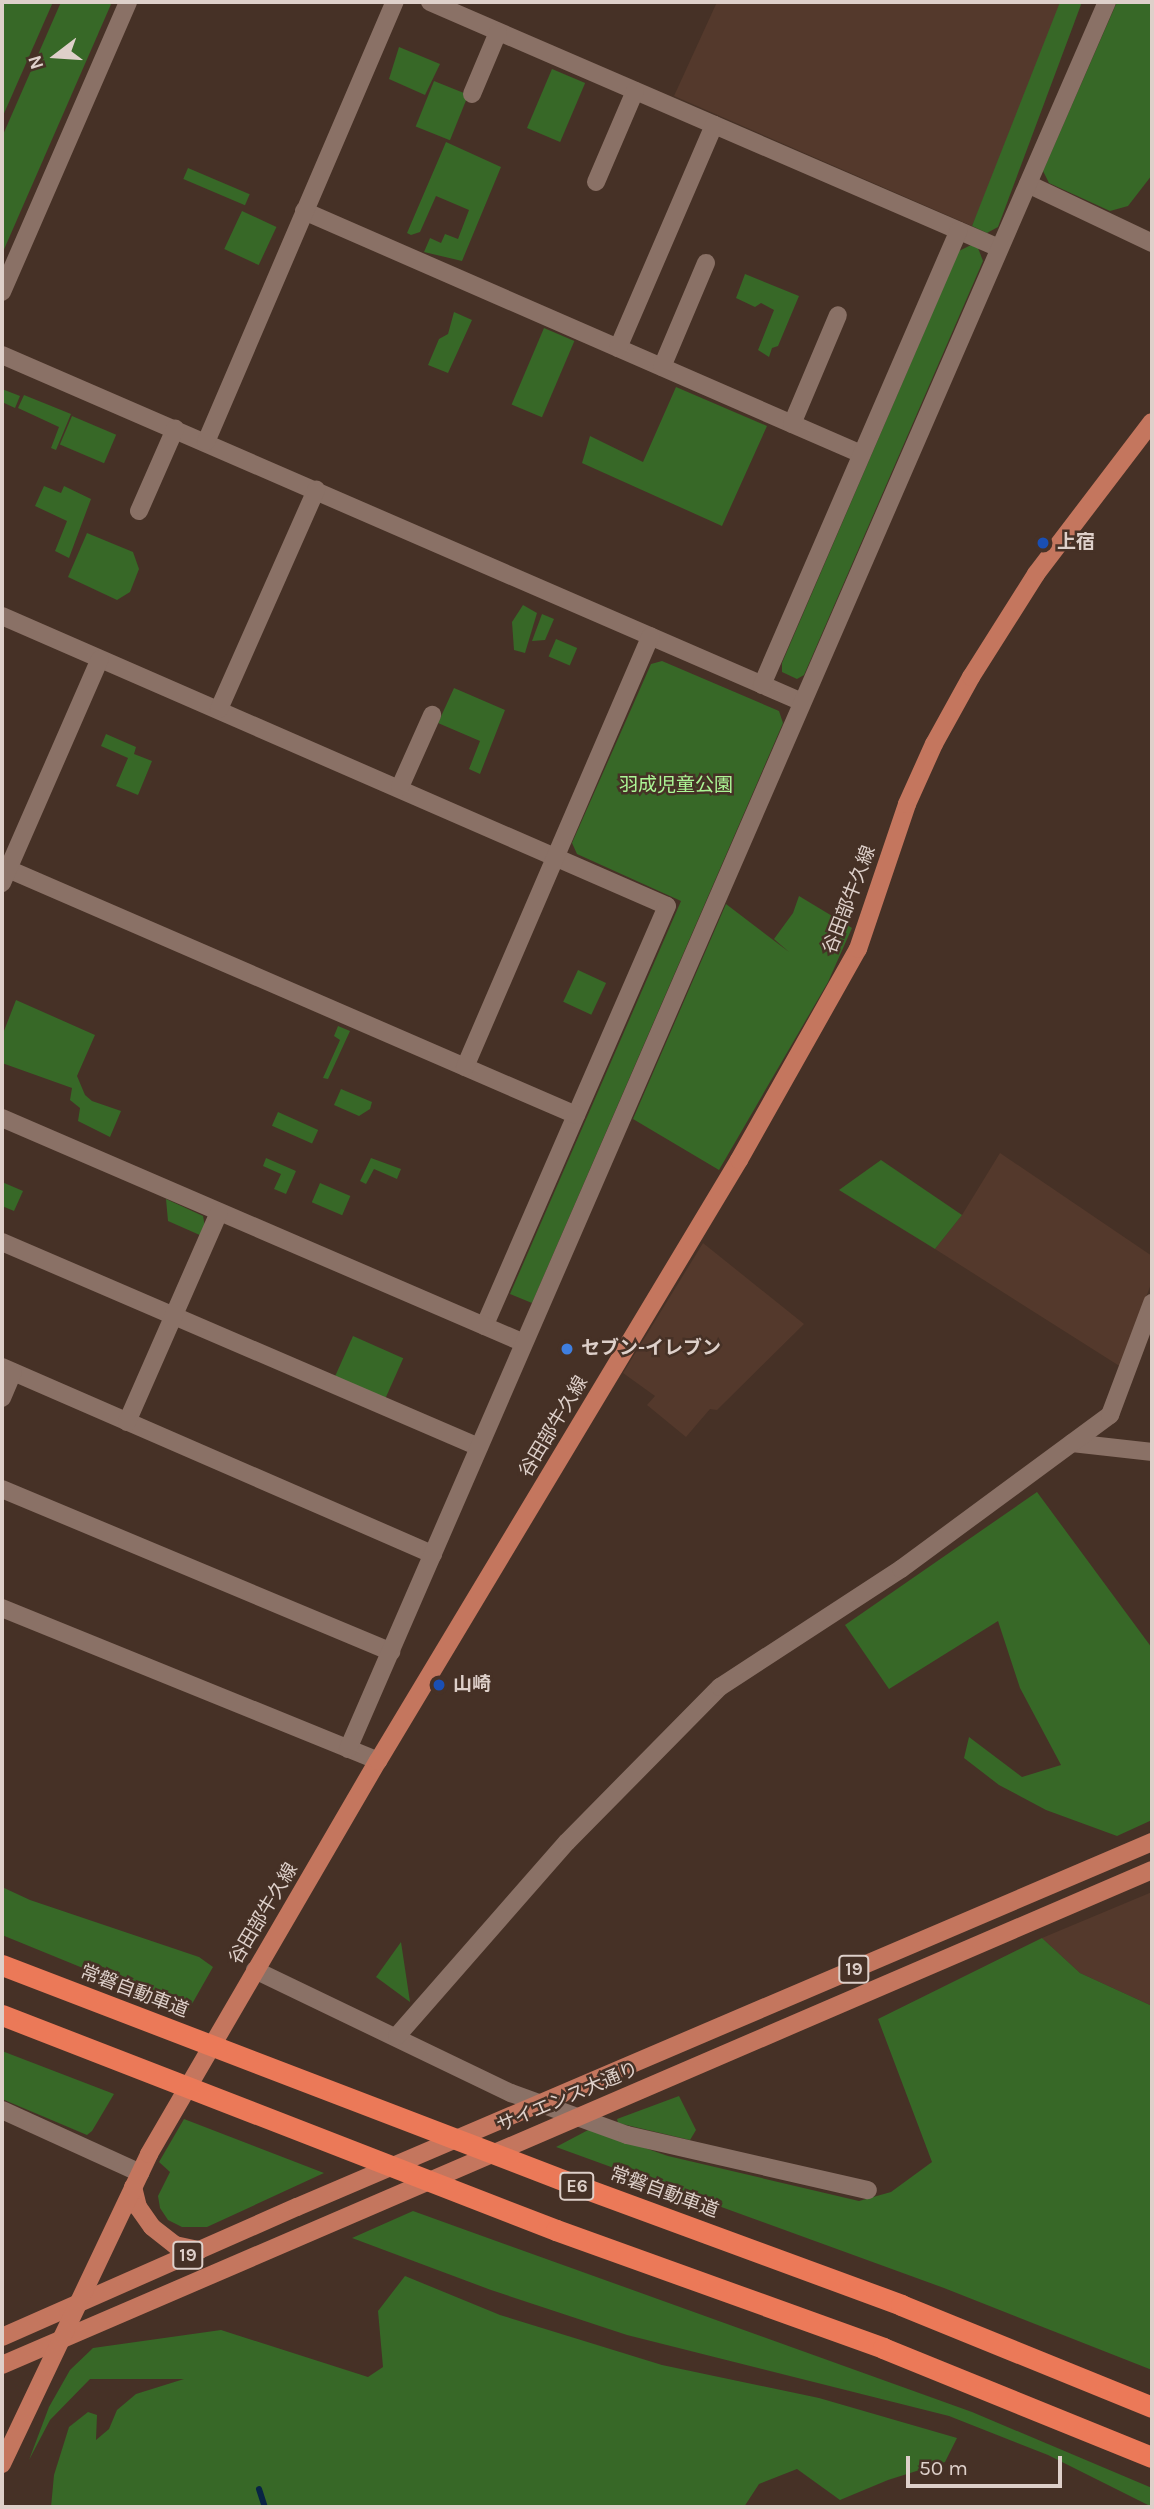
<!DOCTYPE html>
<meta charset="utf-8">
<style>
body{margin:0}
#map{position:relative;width:1154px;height:2509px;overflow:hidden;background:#463126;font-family:Karla,"Noto Sans JP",sans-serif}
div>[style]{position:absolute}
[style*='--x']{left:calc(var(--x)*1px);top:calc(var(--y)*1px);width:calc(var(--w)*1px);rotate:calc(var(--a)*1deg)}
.built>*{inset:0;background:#54392c}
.green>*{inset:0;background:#376827;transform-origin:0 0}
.stream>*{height:6px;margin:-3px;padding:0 3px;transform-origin:3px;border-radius:3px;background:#082445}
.minor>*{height:18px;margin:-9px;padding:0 9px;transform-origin:9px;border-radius:9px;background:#8a7166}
.major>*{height:18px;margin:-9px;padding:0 9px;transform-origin:9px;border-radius:9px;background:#c4765e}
.highway>*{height:21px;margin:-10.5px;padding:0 10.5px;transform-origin:10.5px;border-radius:10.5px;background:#eb7958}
.dots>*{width:19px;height:19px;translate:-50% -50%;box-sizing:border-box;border:4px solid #463126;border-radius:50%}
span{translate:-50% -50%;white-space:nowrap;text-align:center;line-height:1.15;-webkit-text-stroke:5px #463126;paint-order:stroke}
.shield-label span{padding:2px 5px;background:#463126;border:2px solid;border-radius:5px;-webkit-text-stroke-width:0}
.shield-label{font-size:18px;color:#ded0ca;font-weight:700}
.poi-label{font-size:19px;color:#ded0ca;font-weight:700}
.left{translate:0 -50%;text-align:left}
.park-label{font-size:19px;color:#acf695}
.street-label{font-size:19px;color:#ded0ca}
.frame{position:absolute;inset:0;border:4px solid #ded0ca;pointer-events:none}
.north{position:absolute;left:21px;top:21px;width:70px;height:70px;-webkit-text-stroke:5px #463126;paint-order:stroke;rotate:253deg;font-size:19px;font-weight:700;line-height:28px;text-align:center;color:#ded0ca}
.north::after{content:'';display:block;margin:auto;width:24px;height:32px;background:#ded0ca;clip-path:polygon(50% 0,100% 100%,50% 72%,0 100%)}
.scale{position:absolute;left:906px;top:2456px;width:156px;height:32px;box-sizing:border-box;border:4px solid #ded0ca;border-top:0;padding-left:9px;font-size:21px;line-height:24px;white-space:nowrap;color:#ded0ca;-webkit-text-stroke:5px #463126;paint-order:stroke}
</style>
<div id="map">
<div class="built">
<div style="clip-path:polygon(717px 2px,1068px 2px,972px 226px,674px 96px)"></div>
<div style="clip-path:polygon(1000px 1153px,1152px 1256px,1152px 1281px,1121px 1367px,935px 1249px,962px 1215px)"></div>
<div style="clip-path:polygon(703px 1243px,804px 1324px,717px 1410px,710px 1409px,686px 1437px,647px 1405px,655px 1396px,623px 1373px)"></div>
<div style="clip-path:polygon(1152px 1892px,1152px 2006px,1080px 1973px,1042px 1938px)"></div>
</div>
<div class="green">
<div style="clip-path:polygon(5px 2px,53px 2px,2px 118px,2px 8px)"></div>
<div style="clip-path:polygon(61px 2px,112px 2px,2px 254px,2px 137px)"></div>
<div style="clip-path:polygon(1060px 2px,1082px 2px,998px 227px,987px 233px,972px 226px)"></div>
<div style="clip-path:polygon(1117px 2px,1152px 2px,1152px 175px,1128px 206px,1110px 211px,1049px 183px,1043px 171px)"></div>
<div style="clip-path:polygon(399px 47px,440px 64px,425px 95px,389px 79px)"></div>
<div style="left:552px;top:69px;width:36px;height:64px;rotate:23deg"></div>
<div style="left:434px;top:81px;width:37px;height:49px;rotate:22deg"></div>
<div style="clip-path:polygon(446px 142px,501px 167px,462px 261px,424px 252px,430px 238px,441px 243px,445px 234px,458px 239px,469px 210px,436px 196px,420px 232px,411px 235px,407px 233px)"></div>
<div style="left:188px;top:168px;width:67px;height:12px;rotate:23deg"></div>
<div style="left:242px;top:211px;width:38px;height:42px;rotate:25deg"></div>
<div style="clip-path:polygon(971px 245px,978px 248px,983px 261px,804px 675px,797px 679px,782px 672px,782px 663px,959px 251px)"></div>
<div style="clip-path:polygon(745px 274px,799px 296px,778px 346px,772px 348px,769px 357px,758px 350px,774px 310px,761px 303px,755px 307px,736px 298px)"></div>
<div style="clip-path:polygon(454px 312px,472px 320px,448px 373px,428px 365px,439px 339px,448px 334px)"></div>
<div style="left:544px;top:328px;width:33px;height:83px;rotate:23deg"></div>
<div style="clip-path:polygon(676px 387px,767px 426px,722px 526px,582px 463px,590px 436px,643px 462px)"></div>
<div style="clip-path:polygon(2px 389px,20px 396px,15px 408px,2px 402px)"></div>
<div style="clip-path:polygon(24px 395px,71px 414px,56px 450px,51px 448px,59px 427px,18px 408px)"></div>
<div style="left:72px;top:416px;width:48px;height:31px;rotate:23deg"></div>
<div style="clip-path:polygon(44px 486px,61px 493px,64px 486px,91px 499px,69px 558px,55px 551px,67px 521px,35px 506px)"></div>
<div style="clip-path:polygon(87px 533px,133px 552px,139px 569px,130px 592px,117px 600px,68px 577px)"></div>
<div style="clip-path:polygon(523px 605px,537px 613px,525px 653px,514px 650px,512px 622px)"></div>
<div style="clip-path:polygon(542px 614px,554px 619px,545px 640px,532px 641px)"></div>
<div style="left:556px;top:639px;width:23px;height:19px;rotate:23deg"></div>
<div style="clip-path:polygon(662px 661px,779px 711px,783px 723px,532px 1303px,510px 1294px,681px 901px,577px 854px,572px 843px,651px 664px)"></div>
<div style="clip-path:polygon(454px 688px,505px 710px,480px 774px,469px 769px,480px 741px,438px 723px)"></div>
<div style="clip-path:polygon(106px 734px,136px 747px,134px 754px,152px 761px,138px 795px,116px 786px,128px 758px,101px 746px)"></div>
<div style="clip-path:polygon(799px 896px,852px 928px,828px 982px,719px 1170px,633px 1119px,726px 904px,789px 952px,774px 939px,793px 913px)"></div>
<div style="left:578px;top:970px;width:31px;height:35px;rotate:25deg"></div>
<div style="clip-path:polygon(16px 1000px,95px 1035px,77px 1076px,85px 1095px,92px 1101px,121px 1111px,110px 1137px,78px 1121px,80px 1108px,70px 1100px,72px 1088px,2px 1063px,2px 1036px)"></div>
<div style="clip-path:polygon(338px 1026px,350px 1031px,328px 1079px,323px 1078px,340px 1040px,334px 1036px)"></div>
<div style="clip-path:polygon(341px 1089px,372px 1102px,370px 1109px,359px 1116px,334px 1105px)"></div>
<div style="left:278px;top:1112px;width:44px;height:15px;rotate:24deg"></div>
<div style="clip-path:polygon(266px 1158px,296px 1171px,286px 1194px,274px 1189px,281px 1174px,263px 1166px)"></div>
<div style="clip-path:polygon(371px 1158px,401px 1169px,397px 1179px,374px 1169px,366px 1184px,360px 1181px)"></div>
<div style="clip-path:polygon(881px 1160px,962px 1215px,935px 1249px,839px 1190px)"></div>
<div style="clip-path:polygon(2px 1182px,23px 1191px,14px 1211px,2px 1206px)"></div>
<div style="left:320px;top:1183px;width:33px;height:21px;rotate:23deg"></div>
<div style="clip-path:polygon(166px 1199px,203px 1216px,205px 1227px,202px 1236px,168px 1221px)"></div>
<div style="left:353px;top:1336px;width:55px;height:47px;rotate:24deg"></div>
<div style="clip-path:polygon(1037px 1492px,1152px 1648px,1152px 1820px,1117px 1836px,1046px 1810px,999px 1785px,964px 1758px,969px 1737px,1022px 1777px,1061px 1765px,1020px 1688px,998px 1621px,889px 1689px,845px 1625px)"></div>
<div style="clip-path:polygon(2px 1887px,30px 1900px,199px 1957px,213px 1967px,188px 2011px,2px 1935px)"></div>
<div style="clip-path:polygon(1042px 1938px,1080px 1973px,1152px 2006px,1152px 2370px,944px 2288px,556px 2147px,590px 2129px,668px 2156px,859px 2201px,891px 2192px,932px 2162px,878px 2019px)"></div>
<div style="clip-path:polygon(401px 1942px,410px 2002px,376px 1977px)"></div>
<div style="clip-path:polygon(2px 2051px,114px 2094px,92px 2131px,87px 2135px,2px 2099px)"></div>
<div style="clip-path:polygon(679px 2096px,696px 2130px,690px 2140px,618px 2123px,617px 2119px)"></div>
<div style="clip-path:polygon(184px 2119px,324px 2173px,207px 2227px,182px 2227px,168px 2220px,160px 2208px,158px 2196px,170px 2172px,159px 2162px)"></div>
<div style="clip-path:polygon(413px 2211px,972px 2412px,1152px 2488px,1152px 2507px,1048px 2455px,949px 2416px,627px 2335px,491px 2290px,352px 2238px)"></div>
<div style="clip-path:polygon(405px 2276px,500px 2315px,662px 2365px,819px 2398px,957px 2438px,945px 2462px,888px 2480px,840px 2500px,797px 2469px,759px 2484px,744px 2507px,51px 2507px,54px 2475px,69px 2427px,88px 2412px,97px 2415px,96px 2440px,109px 2429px,117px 2410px,136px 2394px,184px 2379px,90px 2379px,50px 2420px,29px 2460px,49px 2407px,70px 2370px,93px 2348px,221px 2330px,368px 2377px,383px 2367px,378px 2311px)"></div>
</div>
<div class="stream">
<div style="--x:259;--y:2489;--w:19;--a:72"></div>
</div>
<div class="minor">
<div style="--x:430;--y:2;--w:620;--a:23.38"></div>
<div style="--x:472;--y:94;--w:67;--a:-67.2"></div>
<div style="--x:596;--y:182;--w:99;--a:-66.8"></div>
<div style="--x:1028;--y:184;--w:137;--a:25.4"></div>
<div style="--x:304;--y:211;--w:608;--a:23.57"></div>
<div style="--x:2;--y:292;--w:316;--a:-66.5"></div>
<div style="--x:618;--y:348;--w:243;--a:-66.7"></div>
<div style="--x:2;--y:355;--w:872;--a:23.45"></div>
<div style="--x:662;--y:367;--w:113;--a:-67.1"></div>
<div style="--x:792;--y:424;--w:118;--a:-67.1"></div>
<div style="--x:206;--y:442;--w:479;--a:-66.8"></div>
<div style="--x:139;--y:511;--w:90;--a:-66.3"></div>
<div style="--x:2;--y:616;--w:725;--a:23.56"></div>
<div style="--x:667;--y:906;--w:458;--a:113.5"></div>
<div style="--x:762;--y:685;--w:495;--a:-66.6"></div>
<div style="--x:219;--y:709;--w:240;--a:-66.1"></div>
<div style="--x:400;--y:787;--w:79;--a:-66"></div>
<div style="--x:8;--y:869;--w:619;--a:23.42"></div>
<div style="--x:2;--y:883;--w:244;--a:-66.4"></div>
<div style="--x:465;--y:1067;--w:469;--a:-66.7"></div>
<div style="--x:2;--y:1118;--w:568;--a:23.32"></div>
<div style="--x:2;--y:1242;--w:519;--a:23.26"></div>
<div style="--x:2;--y:1367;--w:470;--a:23.5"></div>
<div style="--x:2;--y:1398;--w:28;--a:-67"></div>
<div style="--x:127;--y:1422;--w:229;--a:-66.3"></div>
<div style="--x:1072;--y:1443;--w:81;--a:6.4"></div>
<div style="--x:2;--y:1489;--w:422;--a:22.7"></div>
<div style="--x:2;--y:1608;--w:406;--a:22.1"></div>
<div style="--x:348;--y:1749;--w:1905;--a:-66.52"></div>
<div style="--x:255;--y:1970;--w:284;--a:25.7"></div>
<div style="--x:511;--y:2093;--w:123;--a:19.9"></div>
<div style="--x:627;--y:2135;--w:247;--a:12.9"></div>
<div style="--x:397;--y:2036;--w:258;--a:-48.8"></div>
<div style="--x:567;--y:1842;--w:218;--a:-45.4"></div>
<div style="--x:720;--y:1687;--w:216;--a:-33.1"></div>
<div style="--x:901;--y:1569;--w:260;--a:-36.4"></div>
<div style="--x:1110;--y:1415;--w:120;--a:-69.4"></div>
<div style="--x:2;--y:2110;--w:152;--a:24.5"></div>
</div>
<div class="major">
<div style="--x:133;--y:2187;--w:21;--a:76"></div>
<div style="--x:138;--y:2207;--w:24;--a:55"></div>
<div style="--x:152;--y:2227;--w:29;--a:38"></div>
<div style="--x:175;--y:2245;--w:25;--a:12"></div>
<div style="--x:2;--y:2337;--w:322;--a:-23.8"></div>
<div style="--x:297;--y:2207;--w:930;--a:-23.12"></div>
<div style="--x:2;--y:2365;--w:1252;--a:-23.29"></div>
<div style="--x:2;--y:2464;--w:343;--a:-64.6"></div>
<div style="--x:149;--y:2154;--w:455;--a:-59.8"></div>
<div style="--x:378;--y:1761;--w:701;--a:-59.01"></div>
<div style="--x:739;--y:1160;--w:242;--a:-60.6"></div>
<div style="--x:858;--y:949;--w:153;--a:-71.3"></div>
<div style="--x:907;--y:804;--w:66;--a:-65.8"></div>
<div style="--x:934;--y:744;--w:77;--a:-61.1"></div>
<div style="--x:971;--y:677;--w:122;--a:-57.7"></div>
<div style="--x:1036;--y:574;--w:191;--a:-52.7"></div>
</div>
<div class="highway">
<div style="--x:2;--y:1965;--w:612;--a:20.98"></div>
<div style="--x:573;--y:2184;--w:350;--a:20.2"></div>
<div style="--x:901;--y:2305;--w:271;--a:22.1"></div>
<div style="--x:2;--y:2015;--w:594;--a:21.21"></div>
<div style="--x:556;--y:2230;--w:348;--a:19.8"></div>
<div style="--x:883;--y:2348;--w:290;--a:22.1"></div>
</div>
<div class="dots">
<div style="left:1043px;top:543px;background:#1a4fb4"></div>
<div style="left:567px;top:1349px;background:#3f7fe0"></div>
<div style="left:439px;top:1685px;background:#1a4fb4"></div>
</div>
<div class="shield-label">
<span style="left:854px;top:1969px">19</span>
<span style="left:577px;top:2186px">E6</span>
<span style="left:188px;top:2255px">19</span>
</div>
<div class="poi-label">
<span class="left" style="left:1057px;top:543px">上宿</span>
<span class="left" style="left:581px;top:1349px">セブン-イレブン</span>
<span class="left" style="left:453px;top:1685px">山崎</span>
</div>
<div class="park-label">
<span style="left:676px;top:786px">羽成児童公園</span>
</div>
<div class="street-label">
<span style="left:850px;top:900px;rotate:-69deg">谷田部牛久線</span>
<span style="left:554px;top:1427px;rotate:-59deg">谷田部牛久線</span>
<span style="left:264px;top:1914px;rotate:-59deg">谷田部牛久線</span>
<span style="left:134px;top:1992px;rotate:21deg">常磐自動車道</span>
<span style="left:568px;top:2098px;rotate:-23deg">サイエンス大通り</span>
<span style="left:664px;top:2193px;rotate:20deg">常磐自動車道</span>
</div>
<div class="frame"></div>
<div class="north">N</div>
<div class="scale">50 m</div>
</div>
